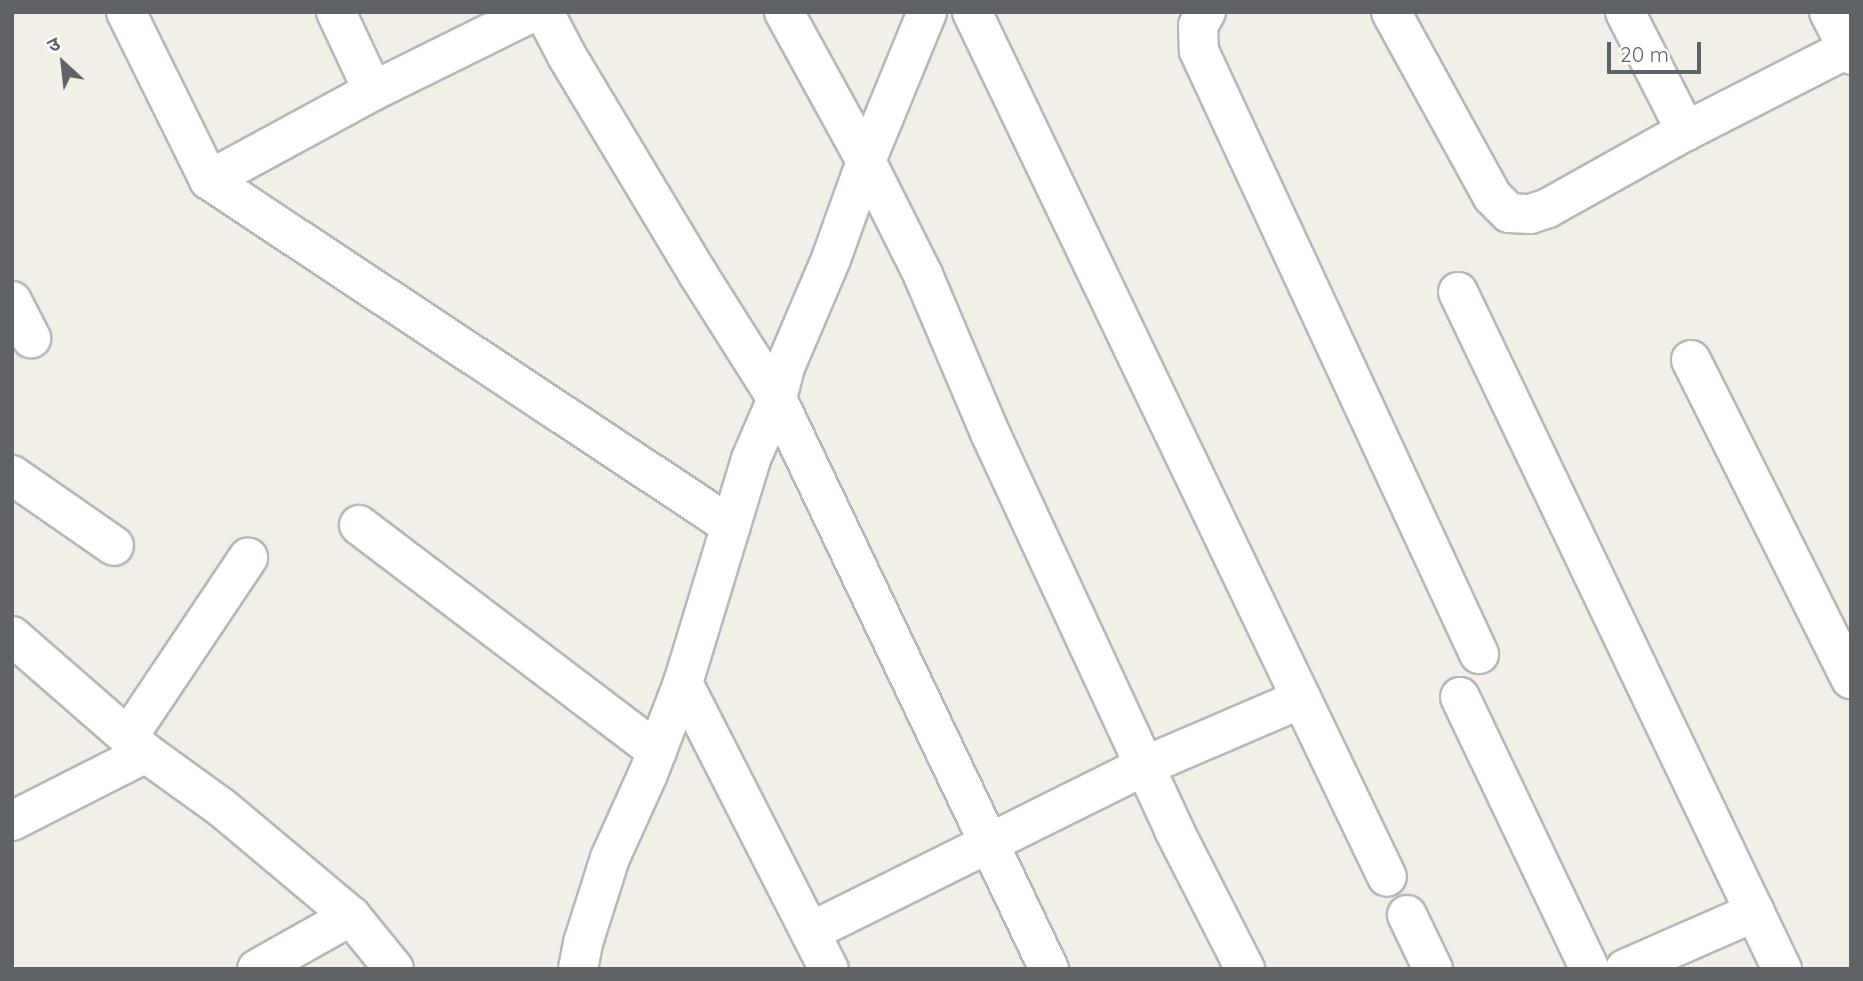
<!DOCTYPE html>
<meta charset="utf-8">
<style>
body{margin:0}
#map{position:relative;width:1863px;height:981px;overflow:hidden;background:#f1efe8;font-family:Quicksand,"Noto Sans Devanagari",sans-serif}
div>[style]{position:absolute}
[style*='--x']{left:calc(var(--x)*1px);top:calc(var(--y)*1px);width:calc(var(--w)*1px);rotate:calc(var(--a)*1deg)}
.roads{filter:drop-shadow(2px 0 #b5b8bc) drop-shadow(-2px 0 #b5b8bc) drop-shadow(0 2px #b5b8bc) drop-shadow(0 -2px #b5b8bc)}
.minor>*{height:38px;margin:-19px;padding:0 19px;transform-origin:19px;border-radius:19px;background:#fff}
span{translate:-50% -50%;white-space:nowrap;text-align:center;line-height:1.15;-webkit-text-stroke:5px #fff;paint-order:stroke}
.frame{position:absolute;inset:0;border:14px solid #5f6368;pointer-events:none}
.north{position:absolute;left:28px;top:28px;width:70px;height:70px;-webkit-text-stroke:5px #fff;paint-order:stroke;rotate:333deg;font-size:19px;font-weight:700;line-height:28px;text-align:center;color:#5f6368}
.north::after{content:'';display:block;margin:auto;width:24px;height:32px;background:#5f6368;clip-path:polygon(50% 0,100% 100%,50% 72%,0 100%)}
.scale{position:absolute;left:1607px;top:42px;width:94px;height:32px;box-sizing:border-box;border:4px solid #5f6368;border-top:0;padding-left:9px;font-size:21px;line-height:24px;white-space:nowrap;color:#5f6368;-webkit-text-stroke:5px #fff;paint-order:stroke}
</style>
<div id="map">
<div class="roads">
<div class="minor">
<div style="--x:126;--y:12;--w:187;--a:63.7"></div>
<div style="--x:209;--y:180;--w:187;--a:-28.5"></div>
<div style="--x:373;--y:91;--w:178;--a:-26.3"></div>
<div style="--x:336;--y:12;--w:87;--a:64.9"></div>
<div style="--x:544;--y:12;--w:50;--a:62.4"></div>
<div style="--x:567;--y:56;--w:254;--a:59"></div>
<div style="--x:698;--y:274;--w:148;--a:57.7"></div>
<div style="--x:777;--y:399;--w:632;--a:64.49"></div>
<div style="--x:784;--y:12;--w:170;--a:61.2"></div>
<div style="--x:866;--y:161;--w:127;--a:63.4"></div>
<div style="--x:923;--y:275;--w:174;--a:67"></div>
<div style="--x:991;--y:435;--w:435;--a:65.1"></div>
<div style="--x:1174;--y:830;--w:156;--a:62.9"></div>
<div style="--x:972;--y:12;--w:959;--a:64.37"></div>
<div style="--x:1206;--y:12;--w:16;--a:120"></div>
<div style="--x:1198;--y:26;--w:25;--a:88"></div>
<div style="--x:1199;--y:51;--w:665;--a:65.09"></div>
<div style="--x:1391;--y:12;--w:210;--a:61.2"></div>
<div style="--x:1492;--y:196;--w:24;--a:45"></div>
<div style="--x:1509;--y:213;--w:21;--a:3"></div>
<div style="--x:1530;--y:214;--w:19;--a:-18"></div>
<div style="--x:1548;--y:208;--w:158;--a:-29.2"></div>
<div style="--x:1686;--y:131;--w:181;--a:-27"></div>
<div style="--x:1625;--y:12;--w:134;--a:62.9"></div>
<div style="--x:1829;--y:12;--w:48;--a:62.9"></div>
<div style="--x:209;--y:180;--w:626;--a:33.54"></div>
<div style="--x:1458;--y:292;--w:751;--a:64.43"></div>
<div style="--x:12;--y:301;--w:42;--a:62.8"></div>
<div style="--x:1691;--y:360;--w:357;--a:63.4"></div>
<div style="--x:12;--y:475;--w:124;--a:34.8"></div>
<div style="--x:359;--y:525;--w:374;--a:37.2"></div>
<div style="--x:12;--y:636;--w:178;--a:41.1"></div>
<div style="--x:683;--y:683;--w:321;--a:63"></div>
<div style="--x:1460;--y:697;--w:301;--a:64.5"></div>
<div style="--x:128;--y:737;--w:216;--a:-56.2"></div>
<div style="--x:12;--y:821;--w:150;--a:-26.9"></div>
<div style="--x:146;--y:753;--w:92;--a:35.8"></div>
<div style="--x:221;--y:807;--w:170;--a:40"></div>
<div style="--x:351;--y:916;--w:68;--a:50.9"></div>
<div style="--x:1407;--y:915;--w:60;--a:64.3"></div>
<div style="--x:810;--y:932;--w:376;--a:-26.4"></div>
<div style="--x:1147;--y:765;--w:168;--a:-23.2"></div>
<div style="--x:257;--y:969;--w:108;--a:-29.4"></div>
<div style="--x:578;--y:969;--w:26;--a:-79"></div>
<div style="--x:583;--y:943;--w:89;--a:-72.4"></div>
<div style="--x:610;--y:858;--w:92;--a:-65.7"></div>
<div style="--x:648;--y:774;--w:97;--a:-69"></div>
<div style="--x:683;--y:683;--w:234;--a:-73.1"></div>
<div style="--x:751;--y:459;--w:65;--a:-66.6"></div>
<div style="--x:777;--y:399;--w:33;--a:-76"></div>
<div style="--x:785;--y:367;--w:117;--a:-66.9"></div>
<div style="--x:831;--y:259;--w:104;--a:-70.3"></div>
<div style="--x:866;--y:161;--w:161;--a:-67.7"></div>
<div style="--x:1625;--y:969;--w:142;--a:-23.7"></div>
</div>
</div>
<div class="frame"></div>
<div class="north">उ</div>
<div class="scale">20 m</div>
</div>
